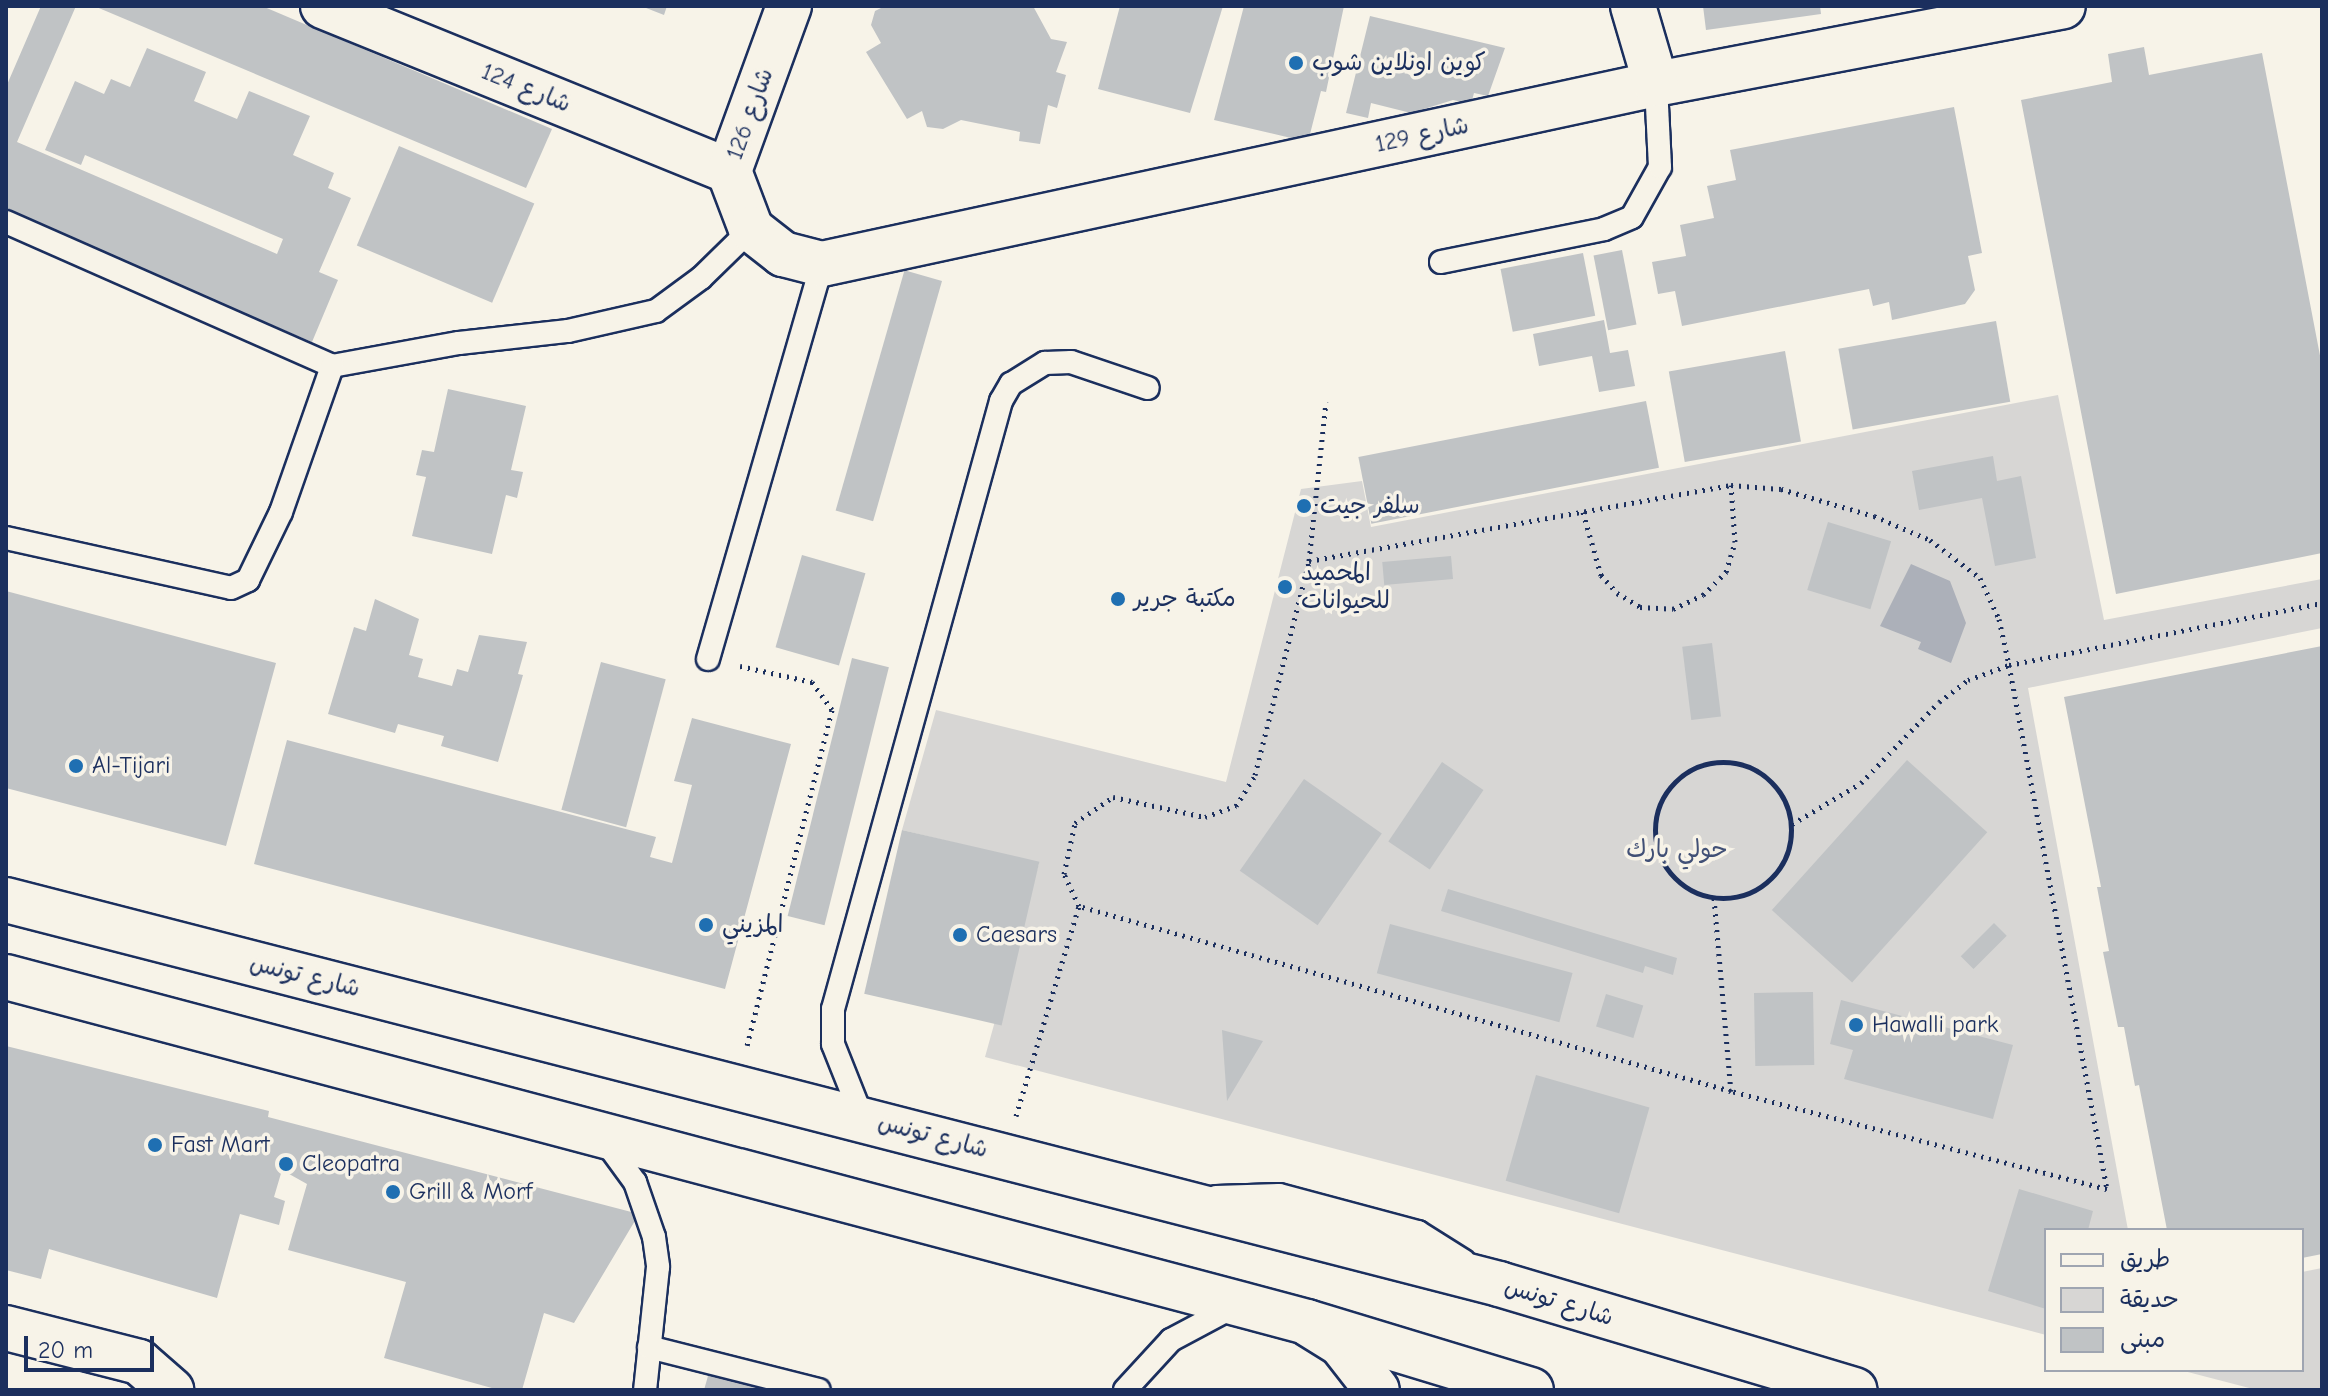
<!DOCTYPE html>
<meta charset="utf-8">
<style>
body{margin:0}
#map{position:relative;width:2328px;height:1396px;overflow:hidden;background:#f7f3e8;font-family:"Comic Neue","Playpen Sans Arabic",sans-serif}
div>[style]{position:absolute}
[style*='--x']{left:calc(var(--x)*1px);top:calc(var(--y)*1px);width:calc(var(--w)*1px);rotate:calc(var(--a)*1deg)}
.green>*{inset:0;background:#d7d6d4}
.water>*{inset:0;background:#acb0b9}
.building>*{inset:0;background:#c0c3c5;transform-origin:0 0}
.path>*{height:5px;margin-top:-2.5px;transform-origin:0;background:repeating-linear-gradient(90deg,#1b2f5e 0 2px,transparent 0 8px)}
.path>.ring{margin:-2.5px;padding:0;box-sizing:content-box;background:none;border:5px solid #1b2f5e;border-radius:50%}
.roads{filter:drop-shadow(2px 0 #1b2f5e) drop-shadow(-2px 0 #1b2f5e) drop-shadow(0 2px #1b2f5e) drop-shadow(0 -2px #1b2f5e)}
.service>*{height:22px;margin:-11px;padding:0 11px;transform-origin:11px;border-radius:11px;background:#f7f3e8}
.minor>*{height:44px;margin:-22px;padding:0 22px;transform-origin:22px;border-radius:22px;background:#f7f3e8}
.secondary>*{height:44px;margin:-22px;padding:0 22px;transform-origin:22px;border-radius:22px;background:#f7f3e8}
.dots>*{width:22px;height:22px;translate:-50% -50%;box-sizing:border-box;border:4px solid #f7f3e8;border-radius:50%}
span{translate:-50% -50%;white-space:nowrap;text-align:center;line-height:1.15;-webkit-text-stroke:7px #f7f3e8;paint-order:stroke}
.poi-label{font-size:24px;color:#1b2f5e}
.left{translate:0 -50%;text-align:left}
.street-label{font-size:24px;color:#1b2f5e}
.park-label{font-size:24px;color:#415076}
.frame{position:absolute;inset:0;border:8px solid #1b2f5e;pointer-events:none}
.legend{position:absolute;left:2044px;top:1228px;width:260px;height:144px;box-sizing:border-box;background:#f7f3e8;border:2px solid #9fa5b1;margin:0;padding:10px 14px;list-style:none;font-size:24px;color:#1b2f5e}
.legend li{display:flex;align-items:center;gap:16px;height:40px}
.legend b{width:40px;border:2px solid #9fa5b1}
.scale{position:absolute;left:24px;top:1336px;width:130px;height:36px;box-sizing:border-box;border:4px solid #1b2f5e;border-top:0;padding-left:10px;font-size:24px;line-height:28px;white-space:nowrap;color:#1b2f5e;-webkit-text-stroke:6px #f7f3e8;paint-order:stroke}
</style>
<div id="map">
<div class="green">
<div style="clip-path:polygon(2058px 395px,2104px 620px,2322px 579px,2322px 628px,2028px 688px,2128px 1230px,2046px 1230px,2046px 1335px,985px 1057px,1039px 863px,902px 830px,936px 710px,1226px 782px,1301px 489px,1362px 481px,1371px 527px)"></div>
<div style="clip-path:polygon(2322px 1268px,2322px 1390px,2257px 1390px,2180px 1370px,2302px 1370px,2302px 1272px)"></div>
</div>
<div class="water">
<div style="clip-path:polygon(1911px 564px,1950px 581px,1966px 623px,1951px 663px,1918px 649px,1921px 642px,1880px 626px)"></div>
</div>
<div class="building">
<div style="clip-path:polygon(41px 6px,76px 6px,17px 142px,277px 254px,283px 239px,85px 155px,81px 165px,45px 150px,75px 81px,104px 94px,111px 79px,130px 87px,147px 48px,206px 72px,194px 101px,237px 119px,249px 91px,310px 116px,293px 155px,334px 173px,328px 188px,351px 198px,319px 272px,338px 280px,312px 342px,6px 211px,6px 87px)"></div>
<div style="clip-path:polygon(94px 6px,262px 6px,552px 129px,526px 188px)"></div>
<div style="clip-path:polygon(641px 6px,667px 6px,664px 15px)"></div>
<div style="clip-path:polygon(885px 6px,1033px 6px,1051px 39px,1067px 42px,1056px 72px,1066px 75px,1057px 108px,1048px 105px,1040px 144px,1019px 141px,1020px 132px,961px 120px,943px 129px,927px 127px,922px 111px,907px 119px,866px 52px,881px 43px,871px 25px,875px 11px)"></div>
<div style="clip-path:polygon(1120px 6px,1223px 6px,1190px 113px,1098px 89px)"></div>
<div style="clip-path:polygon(1244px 6px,1344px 6px,1326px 92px,1321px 91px,1308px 142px,1214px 120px)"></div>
<div style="clip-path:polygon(1703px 6px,1820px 6px,1821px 14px,1706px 30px)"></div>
<div style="clip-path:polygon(1370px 16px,1505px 48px,1488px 96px,1474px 93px,1471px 104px,1453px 100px,1411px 113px,1371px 103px,1368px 118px,1346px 113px)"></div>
<div style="clip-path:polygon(2144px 47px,2149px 75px,2262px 53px,2322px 366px,2322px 553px,2116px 594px,2021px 100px,2112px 82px,2108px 54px)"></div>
<div style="clip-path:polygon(1954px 107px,1982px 253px,1968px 256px,1975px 290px,1965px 304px,1892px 320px,1889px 302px,1873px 306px,1869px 289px,1682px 326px,1675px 291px,1658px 294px,1652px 262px,1686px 256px,1680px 225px,1714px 218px,1707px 186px,1736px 180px,1730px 150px)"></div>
<div style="left:399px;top:146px;width:147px;height:108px;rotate:23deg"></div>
<div style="left:1622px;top:250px;width:76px;height:29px;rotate:79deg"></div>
<div style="left:1583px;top:253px;width:64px;height:84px;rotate:79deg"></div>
<div style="left:942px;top:281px;width:250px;height:39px;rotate:106deg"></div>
<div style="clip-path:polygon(1604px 320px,1610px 353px,1628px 350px,1635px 386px,1599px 392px,1592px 356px,1539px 366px,1533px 334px)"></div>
<div style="left:1996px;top:321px;width:82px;height:160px;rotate:80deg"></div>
<div style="left:1785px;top:351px;width:92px;height:118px;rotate:80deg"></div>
<div style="clip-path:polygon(448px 389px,526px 406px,511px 470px,523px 472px,517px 498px,506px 495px,492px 554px,412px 536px,426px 477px,416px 475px,422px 450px,434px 452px)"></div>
<div style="left:1646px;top:401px;width:68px;height:293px;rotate:79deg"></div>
<div style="clip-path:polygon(1993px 456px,1997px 481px,2021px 476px,2036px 558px,1995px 566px,1982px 498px,1919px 510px,1912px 471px)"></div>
<div style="left:1828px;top:522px;width:66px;height:71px;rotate:17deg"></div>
<div style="left:802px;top:555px;width:66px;height:96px;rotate:16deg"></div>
<div style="left:1451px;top:556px;width:23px;height:69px;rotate:85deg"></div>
<div style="clip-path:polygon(6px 591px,276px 663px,226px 846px,6px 788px)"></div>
<div style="clip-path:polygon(375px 599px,419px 619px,409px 655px,423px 659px,418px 677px,452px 686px,457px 669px,468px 672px,479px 635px,527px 642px,518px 674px,523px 675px,498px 762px,441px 746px,444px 736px,398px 724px,395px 733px,328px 714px,354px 627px,366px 631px)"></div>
<div style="left:1712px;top:643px;width:74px;height:30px;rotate:83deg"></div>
<div style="clip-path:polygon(2322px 646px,2322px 1254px,2302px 1258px,2302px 1230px,2167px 1230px,2139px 1085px,2135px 1086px,2124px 1027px,2118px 1027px,2103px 952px,2109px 951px,2097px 887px,2101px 887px,2064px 697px)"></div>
<div style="left:852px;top:658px;width:38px;height:266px;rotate:14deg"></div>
<div style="left:601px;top:662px;width:67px;height:153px;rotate:15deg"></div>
<div style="clip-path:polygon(692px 718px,791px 744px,725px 989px,254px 864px,287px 740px,656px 837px,650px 857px,672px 863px,692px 785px,674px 781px)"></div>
<div style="left:1907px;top:760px;width:108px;height:202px;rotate:42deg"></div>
<div style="left:1442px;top:762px;width:50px;height:96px;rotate:34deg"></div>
<div style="left:1304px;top:779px;width:95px;height:112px;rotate:35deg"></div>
<div style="left:902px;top:830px;width:141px;height:168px;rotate:13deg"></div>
<div style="clip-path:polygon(1448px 889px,1677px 958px,1673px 975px,1645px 966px,1643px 973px,1441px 911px)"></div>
<div style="left:1994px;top:923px;width:18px;height:47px;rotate:45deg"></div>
<div style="left:1390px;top:924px;width:189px;height:51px;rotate:15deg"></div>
<div style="left:1813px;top:992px;width:73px;height:59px;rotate:89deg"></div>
<div style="left:1606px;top:994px;width:39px;height:34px;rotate:17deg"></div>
<div style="clip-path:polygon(1841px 1000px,2013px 1045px,1993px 1119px,1844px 1079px,1853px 1050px,1830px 1044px)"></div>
<div style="clip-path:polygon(1222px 1030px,1263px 1041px,1227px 1101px)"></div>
<div style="clip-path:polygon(6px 1046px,269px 1111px,268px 1117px,639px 1214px,574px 1323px,544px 1313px,522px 1390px,499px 1390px,384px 1358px,406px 1282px,288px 1250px,307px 1184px,282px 1170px,274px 1197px,285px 1201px,279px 1225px,240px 1214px,217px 1298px,49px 1249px,41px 1279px,6px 1270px)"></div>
<div style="left:1536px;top:1075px;width:118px;height:110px;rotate:16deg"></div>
<div style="clip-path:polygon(2019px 1189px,2093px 1211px,2088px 1230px,2046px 1230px,2046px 1309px,1988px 1291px)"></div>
<div style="clip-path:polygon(710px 1369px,788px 1390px,704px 1390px)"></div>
</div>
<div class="path">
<div style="--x:1731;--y:485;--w:50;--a:4.6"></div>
<div style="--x:1781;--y:489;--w:97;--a:16.2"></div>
<div style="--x:1874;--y:516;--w:61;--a:23.2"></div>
<div style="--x:1930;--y:540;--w:63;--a:37.2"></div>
<div style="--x:1980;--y:578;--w:45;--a:65.1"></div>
<div style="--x:1999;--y:619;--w:47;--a:77.7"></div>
<div style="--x:2009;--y:665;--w:533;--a:79.41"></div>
<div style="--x:2107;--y:1189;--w:389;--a:-165.4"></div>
<div style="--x:1731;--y:1091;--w:678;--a:-164.16"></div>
<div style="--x:1079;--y:906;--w:35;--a:-115"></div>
<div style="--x:1064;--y:874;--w:52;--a:-77.8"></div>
<div style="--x:1075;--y:823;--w:46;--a:-34.4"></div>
<div style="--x:1113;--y:797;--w:94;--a:12.3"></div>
<div style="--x:1205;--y:817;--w:33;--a:-20"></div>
<div style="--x:1236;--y:806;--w:36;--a:-58"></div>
<div style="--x:1255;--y:775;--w:221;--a:-75.8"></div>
<div style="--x:1309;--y:561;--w:429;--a:-10.2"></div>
<div style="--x:1583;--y:512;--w:66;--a:74.1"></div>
<div style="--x:1601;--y:575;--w:24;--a:48"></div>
<div style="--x:1617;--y:593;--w:27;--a:31"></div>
<div style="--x:1640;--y:607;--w:33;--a:3"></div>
<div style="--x:1673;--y:609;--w:33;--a:-25"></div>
<div style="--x:1703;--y:595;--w:33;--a:-45"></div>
<div style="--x:1726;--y:572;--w:31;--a:-73"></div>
<div style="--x:1735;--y:542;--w:57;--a:-94"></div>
<div style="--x:1309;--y:561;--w:160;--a:-83.9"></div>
<div style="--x:740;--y:666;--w:74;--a:12.5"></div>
<div style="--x:812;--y:682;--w:34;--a:54"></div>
<div style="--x:832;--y:710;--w:346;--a:104.2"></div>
<div class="ring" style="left:1655px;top:762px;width:131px;height:131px"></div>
<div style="--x:1792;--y:824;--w:80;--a:-30.7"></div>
<div style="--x:1861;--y:783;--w:112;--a:-46.1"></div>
<div style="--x:1939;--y:702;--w:36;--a:-37"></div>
<div style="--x:1968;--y:680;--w:44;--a:-20.1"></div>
<div style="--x:2009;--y:665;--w:319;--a:-11.2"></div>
<div style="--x:1714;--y:898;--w:194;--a:85"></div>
<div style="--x:1016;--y:1116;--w:219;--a:-73.3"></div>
</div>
<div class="roads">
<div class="service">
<div style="--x:6;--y:222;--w:356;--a:23.8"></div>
<div style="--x:332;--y:366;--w:129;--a:-10.3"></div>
<div style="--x:459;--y:343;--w:110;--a:-6.3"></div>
<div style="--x:568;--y:331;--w:90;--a:-12.8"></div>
<div style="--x:656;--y:311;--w:56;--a:-36.3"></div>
<div style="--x:701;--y:278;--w:70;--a:-44.4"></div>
<div style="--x:1441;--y:262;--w:166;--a:-11.4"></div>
<div style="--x:1604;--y:229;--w:30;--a:-23"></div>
<div style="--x:1632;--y:217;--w:57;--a:-60.8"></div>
<div style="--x:1660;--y:167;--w:83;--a:-92.8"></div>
<div style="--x:6;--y:538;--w:230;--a:12.5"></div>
<div style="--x:231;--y:588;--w:19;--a:-25"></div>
<div style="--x:248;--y:580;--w:76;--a:-64.1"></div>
<div style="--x:281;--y:512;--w:155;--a:-70.7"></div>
<div style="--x:708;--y:659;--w:411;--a:-73.9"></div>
<div style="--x:862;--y:1117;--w:79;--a:-111.7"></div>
<div style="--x:833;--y:1044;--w:35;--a:-90"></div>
<div style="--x:833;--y:1009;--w:631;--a:-74.55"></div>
<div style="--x:1001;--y:401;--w:20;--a:-60"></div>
<div style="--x:1011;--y:384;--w:40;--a:-32"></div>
<div style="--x:1045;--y:363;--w:26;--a:-2"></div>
<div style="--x:1071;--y:362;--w:81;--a:18.7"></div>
<div style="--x:605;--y:1141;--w:51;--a:53.8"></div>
<div style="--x:635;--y:1182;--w:58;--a:70.9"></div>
<div style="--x:654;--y:1237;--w:30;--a:82"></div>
<div style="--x:658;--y:1267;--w:124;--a:96"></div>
<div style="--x:1216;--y:1197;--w:63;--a:-1.8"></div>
<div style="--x:1279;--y:1195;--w:144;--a:14.9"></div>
<div style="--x:1418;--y:1232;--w:54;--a:32.2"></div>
<div style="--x:649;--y:1347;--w:175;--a:14.2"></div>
<div style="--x:1125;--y:1390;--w:68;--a:-47.4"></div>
<div style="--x:1171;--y:1340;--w:70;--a:-28"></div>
</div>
<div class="minor">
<div style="--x:323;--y:6;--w:438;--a:22.1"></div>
<div style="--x:789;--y:6;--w:176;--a:110"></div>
<div style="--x:729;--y:171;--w:62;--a:69.2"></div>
<div style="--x:751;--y:229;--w:41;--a:38"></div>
<div style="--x:783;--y:254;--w:40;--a:14.4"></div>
<div style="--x:822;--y:264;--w:853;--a:-12.18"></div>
<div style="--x:1656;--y:84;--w:414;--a:-10.8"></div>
<div style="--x:1633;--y:6;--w:81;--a:73.6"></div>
<div style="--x:1309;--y:1324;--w:38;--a:32"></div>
<div style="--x:1341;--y:1344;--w:58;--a:52"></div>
<div style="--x:6;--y:1328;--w:137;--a:14.3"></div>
<div style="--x:139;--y:1362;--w:43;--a:41.2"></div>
</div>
<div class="secondary">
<div style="--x:6;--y:900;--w:1542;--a:14.42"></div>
<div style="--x:1499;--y:1284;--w:371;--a:16.6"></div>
<div style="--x:6;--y:977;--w:1346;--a:14.85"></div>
<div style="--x:1307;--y:1322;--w:234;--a:16.9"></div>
</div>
</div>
<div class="dots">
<div style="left:1296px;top:63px;background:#1f6fb2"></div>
<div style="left:1304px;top:506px;background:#1f6fb2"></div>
<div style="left:1285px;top:587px;background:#1f6fb2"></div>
<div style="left:1118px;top:599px;background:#1f6fb2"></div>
<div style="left:76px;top:766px;background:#1f6fb2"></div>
<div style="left:706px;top:925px;background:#1f6fb2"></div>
<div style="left:960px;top:935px;background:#1f6fb2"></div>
<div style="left:1856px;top:1025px;background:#1f6fb2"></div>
<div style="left:155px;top:1145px;background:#1f6fb2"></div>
<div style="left:286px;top:1164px;background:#1f6fb2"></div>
<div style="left:393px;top:1192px;background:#1f6fb2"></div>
</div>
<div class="poi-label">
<span class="left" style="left:1312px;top:63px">كوين اونلاين شوب</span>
<span class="left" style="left:1320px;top:506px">سلفر جيت</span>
<span class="left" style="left:1301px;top:587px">المحميد<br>للحيوانات</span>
<span class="left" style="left:1134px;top:599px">مكتبة جرير</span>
<span class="left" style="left:92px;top:766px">Al-Tijari</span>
<span class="left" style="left:722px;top:925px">المزيني</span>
<span class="left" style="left:976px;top:935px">Caesars</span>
<span class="left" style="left:1872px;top:1025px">Hawalli park</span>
<span class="left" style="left:171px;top:1145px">Fast Mart</span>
<span class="left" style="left:302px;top:1164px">Cleopatra</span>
<span class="left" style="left:409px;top:1192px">Grill &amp; Morf</span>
</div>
<div class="street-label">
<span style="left:526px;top:88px;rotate:22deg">شارع 124</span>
<span style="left:750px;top:114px;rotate:-70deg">شارع 126</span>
<span style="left:1422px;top:135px;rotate:-12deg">شارع 129</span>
<span style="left:305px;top:976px;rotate:14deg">شارع تونس</span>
<span style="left:933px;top:1136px;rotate:15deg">شارع تونس</span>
<span style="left:1559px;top:1302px;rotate:17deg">شارع تونس</span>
</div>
<div class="park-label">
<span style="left:1677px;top:850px">حولي بارك</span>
</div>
<div class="frame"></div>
<ul class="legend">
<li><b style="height:10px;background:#f7f3e8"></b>طريق</li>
<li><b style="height:22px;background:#d7d6d4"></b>حديقة</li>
<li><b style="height:22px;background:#c0c3c5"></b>مبنى</li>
</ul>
<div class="scale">20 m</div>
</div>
